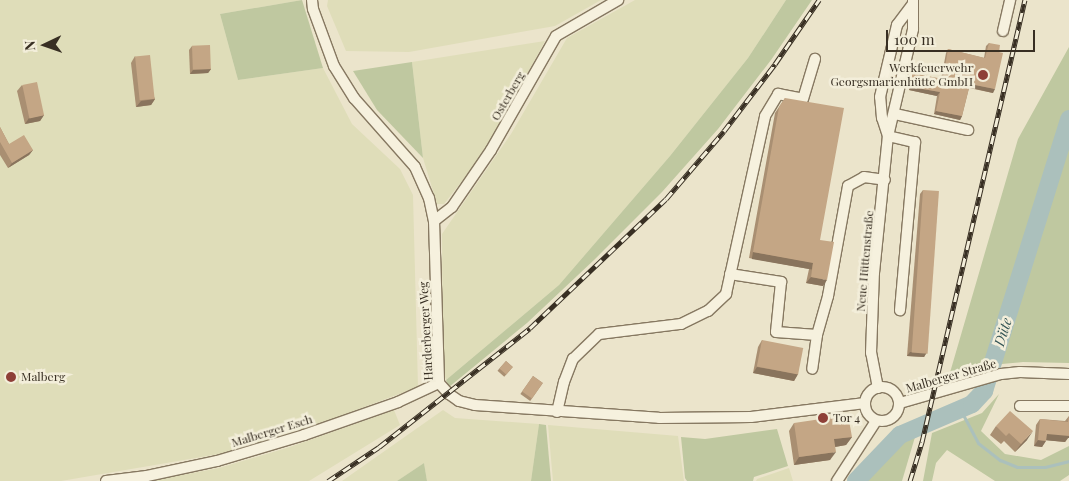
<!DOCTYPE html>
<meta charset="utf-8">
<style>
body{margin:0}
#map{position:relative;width:1069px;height:481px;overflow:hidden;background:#ebe4cb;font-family:"Playfair Display",serif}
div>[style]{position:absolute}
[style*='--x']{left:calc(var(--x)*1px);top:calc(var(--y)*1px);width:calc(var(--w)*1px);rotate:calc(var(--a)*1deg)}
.farmland>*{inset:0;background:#dfddb9}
.green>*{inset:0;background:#bfc8a0}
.stream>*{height:3px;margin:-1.5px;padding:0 1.5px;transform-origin:1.5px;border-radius:1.5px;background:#abc0bc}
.river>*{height:18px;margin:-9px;padding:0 9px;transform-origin:9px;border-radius:9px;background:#abc0bc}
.roads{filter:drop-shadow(1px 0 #867861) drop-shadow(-1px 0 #867861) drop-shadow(0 1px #867861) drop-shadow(0 -1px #867861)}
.minor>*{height:10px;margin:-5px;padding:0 5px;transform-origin:5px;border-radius:5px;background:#f6f1de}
.minor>.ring{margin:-5px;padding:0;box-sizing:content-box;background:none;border:10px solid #f6f1de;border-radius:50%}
.rail>*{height:5px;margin-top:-2.5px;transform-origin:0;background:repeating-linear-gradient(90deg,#f3eeda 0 9px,#382f23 0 18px);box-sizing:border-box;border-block:1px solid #382f23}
.wall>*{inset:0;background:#a98f72;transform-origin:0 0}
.shaded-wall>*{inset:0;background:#89745d;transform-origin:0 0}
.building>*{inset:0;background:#c4a685;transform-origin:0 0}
.dots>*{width:14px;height:14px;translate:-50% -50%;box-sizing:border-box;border:2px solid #f3eeda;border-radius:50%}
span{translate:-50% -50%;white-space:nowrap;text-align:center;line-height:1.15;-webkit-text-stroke:5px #f3eeda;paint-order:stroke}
.poi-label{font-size:12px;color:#382f23}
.right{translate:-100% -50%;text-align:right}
.left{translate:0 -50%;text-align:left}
.street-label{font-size:12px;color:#382f23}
.water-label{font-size:14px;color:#345556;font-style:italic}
.north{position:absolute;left:20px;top:20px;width:50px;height:50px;-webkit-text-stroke:4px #f3eeda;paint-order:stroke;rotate:267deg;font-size:14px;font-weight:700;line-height:20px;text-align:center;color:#382f23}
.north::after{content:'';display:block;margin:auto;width:18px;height:22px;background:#382f23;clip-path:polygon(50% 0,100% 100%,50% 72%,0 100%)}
.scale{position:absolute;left:886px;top:30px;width:149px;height:22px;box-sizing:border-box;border:2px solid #382f23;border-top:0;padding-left:6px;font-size:15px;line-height:18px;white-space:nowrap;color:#382f23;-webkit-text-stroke:4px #f3eeda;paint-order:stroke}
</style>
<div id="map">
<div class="farmland">
<div style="clip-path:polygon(0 0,302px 0,220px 14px,238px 80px,323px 68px,352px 124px,400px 169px,413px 195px,418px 387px,316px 425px,225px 453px,61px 481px,0 481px)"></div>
<div style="clip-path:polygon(328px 0,601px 0,555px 26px,409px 52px,346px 51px,327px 6px)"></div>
<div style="clip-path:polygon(635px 0,786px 0,748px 58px,670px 156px,559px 285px,446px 380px,443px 371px,442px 234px,511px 134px,567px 38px)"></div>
<div style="clip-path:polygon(545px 41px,487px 149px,444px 204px,437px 204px,423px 158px,412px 62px)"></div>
<div style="clip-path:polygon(394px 410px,400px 425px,309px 481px,149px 481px,219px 468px,290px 447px)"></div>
<div style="clip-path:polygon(443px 410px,455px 418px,539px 424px,531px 481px,427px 481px,424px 463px,397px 481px,342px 481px)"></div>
<div style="clip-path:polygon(548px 425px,678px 436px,684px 481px,553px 481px)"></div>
<div style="clip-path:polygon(789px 468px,793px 481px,756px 481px,757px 479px)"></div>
</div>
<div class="green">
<div style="clip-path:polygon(302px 0,323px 68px,238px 80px,220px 14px)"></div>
<div style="clip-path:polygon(786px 0,812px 0,771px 60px,718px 129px,662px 192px,594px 260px,527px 323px,449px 387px,446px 380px,559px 285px,670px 156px,748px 58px)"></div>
<div style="clip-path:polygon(1069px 47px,1069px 363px,1023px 362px,1002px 364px,949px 376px,1018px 139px)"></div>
<div style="clip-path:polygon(412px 62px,423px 158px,377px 110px,353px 71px)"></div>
<div style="clip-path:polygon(999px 394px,981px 431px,1005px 454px,1041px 460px,1069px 446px,1069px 475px,1060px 481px,995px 481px,947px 450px,936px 463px,932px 481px,923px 481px,932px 433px,982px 413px)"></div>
<div style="clip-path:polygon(539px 424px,546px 425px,551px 481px,531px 481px)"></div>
<div style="clip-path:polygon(777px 429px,788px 466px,754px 477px,753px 481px,687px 481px,685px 478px,681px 437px,705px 439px)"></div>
<div style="clip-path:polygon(915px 437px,902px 481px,863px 481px,897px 446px)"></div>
<div style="clip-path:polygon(424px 463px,427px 481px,397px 481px)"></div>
</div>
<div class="stream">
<div style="--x:960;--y:409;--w:38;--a:62"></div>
<div style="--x:978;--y:443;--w:28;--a:38"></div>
<div style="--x:1000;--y:460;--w:18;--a:22"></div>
<div style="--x:1017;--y:467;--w:28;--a:0"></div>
<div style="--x:1045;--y:467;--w:25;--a:-14"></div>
</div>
<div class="river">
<div style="--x:856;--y:481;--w:64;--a:-46.3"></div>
<div style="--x:900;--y:435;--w:78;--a:-23.3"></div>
<div style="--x:972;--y:404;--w:18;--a:-47"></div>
<div style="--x:984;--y:391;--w:285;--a:-72.6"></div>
</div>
<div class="roads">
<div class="minor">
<div style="--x:312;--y:0;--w:9;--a:84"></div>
<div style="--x:313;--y:9;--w:61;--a:69.8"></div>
<div style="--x:334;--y:66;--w:38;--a:58"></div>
<div style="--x:354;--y:98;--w:92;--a:48.5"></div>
<div style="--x:415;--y:167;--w:34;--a:66"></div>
<div style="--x:429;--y:198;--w:24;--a:78"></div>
<div style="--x:434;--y:221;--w:162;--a:88.2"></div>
<div style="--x:439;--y:383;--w:15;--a:48"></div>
<div style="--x:449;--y:394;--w:12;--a:35"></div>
<div style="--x:459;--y:401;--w:16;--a:14"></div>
<div style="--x:475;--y:405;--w:184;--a:4"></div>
<div style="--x:659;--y:418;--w:92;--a:-0.6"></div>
<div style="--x:751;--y:417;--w:115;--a:-7"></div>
<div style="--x:1003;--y:31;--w:32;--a:-77"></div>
<div style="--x:895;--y:114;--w:75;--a:12.4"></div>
<div style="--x:888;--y:136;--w:28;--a:13"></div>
<div style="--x:915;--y:142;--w:169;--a:95.1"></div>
<div style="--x:888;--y:136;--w:19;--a:-108"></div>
<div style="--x:882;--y:118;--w:21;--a:-95"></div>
<div style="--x:880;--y:97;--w:74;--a:-76.7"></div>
<div style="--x:897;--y:25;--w:25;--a:-53"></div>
<div style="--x:434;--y:221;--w:23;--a:-38"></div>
<div style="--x:452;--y:207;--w:69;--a:-55.6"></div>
<div style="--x:491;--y:150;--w:131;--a:-60.3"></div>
<div style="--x:556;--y:36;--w:72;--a:-30.1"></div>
<div style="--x:730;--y:274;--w:52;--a:8.9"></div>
<div style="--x:781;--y:282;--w:50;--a:95.7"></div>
<div style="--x:776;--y:332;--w:41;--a:4.2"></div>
<div style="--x:817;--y:335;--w:34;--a:98"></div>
<div style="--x:817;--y:335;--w:41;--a:-74.2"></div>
<div style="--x:828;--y:296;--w:112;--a:-79.7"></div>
<div style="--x:848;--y:186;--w:18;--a:-29"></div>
<div style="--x:864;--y:177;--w:21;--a:8"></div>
<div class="ring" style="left:865px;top:387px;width:24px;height:24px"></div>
<div style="--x:878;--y:388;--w:36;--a:-101"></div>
<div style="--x:871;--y:353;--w:80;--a:-87.9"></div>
<div style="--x:874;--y:273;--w:138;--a:-84.2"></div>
<div style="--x:888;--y:136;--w:110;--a:-76.8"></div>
<div style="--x:913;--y:29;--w:29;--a:-90"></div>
<div style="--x:900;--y:403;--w:105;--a:-16"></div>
<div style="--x:1001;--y:374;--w:19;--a:-6"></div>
<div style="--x:1020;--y:372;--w:49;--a:2.3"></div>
<div style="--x:1020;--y:406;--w:49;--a:0"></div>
<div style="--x:557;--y:412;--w:31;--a:-77"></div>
<div style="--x:564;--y:382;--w:25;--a:-69"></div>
<div style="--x:573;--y:359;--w:36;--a:-44"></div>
<div style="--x:599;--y:334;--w:83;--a:-7"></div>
<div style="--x:681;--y:324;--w:30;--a:-26"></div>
<div style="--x:708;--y:311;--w:25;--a:-43"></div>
<div style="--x:726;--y:294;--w:182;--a:-77.6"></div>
<div style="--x:765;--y:116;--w:26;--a:-59"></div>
<div style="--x:778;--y:94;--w:25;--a:11"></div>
<div style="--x:803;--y:99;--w:42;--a:-73.3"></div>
<div style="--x:106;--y:481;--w:41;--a:-7"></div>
<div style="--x:147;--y:476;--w:72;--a:-12.1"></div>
<div style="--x:217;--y:461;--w:91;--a:-16.6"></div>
<div style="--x:304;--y:435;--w:100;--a:-19.3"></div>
<div style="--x:398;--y:402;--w:45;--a:-24.9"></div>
<div style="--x:837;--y:481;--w:72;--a:-57"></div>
</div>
</div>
<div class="rail">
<div style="--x:328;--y:481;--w:61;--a:-33.7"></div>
<div style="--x:379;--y:447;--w:192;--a:-38.2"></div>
<div style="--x:530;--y:328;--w:187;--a:-43.5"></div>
<div style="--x:666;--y:199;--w:89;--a:-49.5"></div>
<div style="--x:724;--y:131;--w:84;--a:-52.7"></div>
<div style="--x:775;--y:64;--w:78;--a:-55.5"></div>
<div style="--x:910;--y:481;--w:41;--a:-72.9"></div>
<div style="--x:922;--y:442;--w:454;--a:-76.9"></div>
</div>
<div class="wall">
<div style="clip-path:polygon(989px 43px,999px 52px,993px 93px,969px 88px,962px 116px,960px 120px,934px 114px,937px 96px,909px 90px,909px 88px,907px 87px,909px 76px,911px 73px,941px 79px,946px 53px,948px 49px,984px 58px,986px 46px)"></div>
<div style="clip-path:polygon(192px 46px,211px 69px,208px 73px,190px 74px,189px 50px)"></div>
<div style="clip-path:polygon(135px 56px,155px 99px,151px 105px,136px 107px,131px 63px)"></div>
<div style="clip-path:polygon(22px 85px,44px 115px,40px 121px,25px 124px,17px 91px)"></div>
<div style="clip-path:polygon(785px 98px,820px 240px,823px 286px,806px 283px,809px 269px,749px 258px,775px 113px)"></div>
<div style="clip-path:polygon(0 127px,9px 144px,33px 150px,29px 155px,8px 168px,0 155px)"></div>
<div style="clip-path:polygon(923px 190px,927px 352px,924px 357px,907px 356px,920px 194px)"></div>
<div style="clip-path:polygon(762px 340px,798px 374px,794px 381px,753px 373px,758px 347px)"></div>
<div style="left:506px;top:361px;width:9px;height:13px;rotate:41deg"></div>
<div style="left:533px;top:376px;width:12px;height:22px;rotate:35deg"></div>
<div style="clip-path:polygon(1069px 416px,1069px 438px,1068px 438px,1065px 442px,1046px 440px,1042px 447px,1034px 446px,1036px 425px,1040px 419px,1065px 421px)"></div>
<div style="clip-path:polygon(794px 423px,852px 437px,846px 445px,835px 447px,830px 460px,794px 465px,789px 431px)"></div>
<div style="clip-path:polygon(996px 426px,1027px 440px,1015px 452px,1004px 441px,1001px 444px,990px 435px)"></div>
</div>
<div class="shaded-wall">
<div style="clip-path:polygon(211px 69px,208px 73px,190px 74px,193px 70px)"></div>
<div style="clip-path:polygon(909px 84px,912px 84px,909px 88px,907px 87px)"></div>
<div style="clip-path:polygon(970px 84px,995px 89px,993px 93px,967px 87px)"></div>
<div style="clip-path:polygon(911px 87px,940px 92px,937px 96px,909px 90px)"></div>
<div style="clip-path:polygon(155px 99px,151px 105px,136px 107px,141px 101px)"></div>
<div style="clip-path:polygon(936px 111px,962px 116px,960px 120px,934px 114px)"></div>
<div style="clip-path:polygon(44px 115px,40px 121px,25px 124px,29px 118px)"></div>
<div style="clip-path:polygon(33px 150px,29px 155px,8px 168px,12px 163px)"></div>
<div style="left:753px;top:252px;width:61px;height:7px;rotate:10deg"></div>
<div style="clip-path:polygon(811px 277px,827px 280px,823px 286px,806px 283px)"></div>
<div style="clip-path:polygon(910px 352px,927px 352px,924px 357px,907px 356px)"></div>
<div style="clip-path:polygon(757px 367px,798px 374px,794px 381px,753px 373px)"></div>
<div style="clip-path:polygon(1033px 431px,1027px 440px,1015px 452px,1021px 444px)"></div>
<div style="clip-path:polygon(1069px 432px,1069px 438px,1068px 438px,1065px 442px,1043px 440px,1047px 434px)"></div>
<div style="clip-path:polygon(852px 437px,846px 445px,829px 448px,834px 439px)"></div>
<div style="clip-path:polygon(1038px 440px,1046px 441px,1042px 447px,1034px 446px)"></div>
<div style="clip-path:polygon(836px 452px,830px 460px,794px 465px,799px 457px)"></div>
</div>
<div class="building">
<div style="clip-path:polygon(989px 43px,1000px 45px,999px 52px,1003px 53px,995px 89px,970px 84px,962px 116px,936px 111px,940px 92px,911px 87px,912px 84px,909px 84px,911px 73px,943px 79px,948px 49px,985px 58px)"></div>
<div style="left:210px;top:45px;width:24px;height:18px;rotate:88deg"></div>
<div style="left:150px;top:55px;width:44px;height:15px;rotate:84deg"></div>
<div style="left:894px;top:71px;width:3px;height:10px;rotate:18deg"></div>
<div style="left:37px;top:82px;width:34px;height:15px;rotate:78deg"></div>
<div style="clip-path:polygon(785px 98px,844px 108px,820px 240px,834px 242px,827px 280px,811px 277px,813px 263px,753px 252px,779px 107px)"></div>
<div style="clip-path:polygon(0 127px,9px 144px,24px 135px,33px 150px,12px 163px,0 142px)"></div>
<div style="left:923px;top:190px;width:16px;height:163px;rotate:4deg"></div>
<div style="left:762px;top:340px;width:42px;height:27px;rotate:11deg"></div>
<div style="left:506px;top:361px;width:9px;height:10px;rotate:41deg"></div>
<div style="left:533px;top:376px;width:12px;height:19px;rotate:35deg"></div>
<div style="clip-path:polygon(1010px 411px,1033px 431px,1021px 444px,1009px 433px,1006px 436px,996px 426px)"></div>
<div style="clip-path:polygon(848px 415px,852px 437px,834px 439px,836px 452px,799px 457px,794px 423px)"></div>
<div style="clip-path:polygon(1069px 416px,1069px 436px,1047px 434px,1046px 441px,1038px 440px,1040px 419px,1068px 422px)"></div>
</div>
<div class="dots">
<div style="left:983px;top:75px;background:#8e3f37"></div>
<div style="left:11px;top:377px;background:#8e3f37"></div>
<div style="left:823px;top:418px;background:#8e3f37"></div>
</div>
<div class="poi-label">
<span class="right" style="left:973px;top:75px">Werkfeuerwehr<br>Georgsmarienhütte GmbH</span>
<span class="left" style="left:21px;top:377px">Malberg</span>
<span class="left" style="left:833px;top:418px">Tor 4</span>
</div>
<div class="street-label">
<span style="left:508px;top:96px;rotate:-60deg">Osterberg</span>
<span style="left:865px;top:261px;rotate:-85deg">Neue Hüttenstraße</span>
<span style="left:426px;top:331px;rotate:-93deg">Harderberger Weg</span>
<span style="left:951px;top:376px;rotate:-16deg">Malberger Straße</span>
<span style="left:272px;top:431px;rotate:-17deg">Malberger Esch</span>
</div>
<div class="water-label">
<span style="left:1003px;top:332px;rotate:-73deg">Düte</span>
</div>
<div class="north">N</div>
<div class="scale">100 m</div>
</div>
